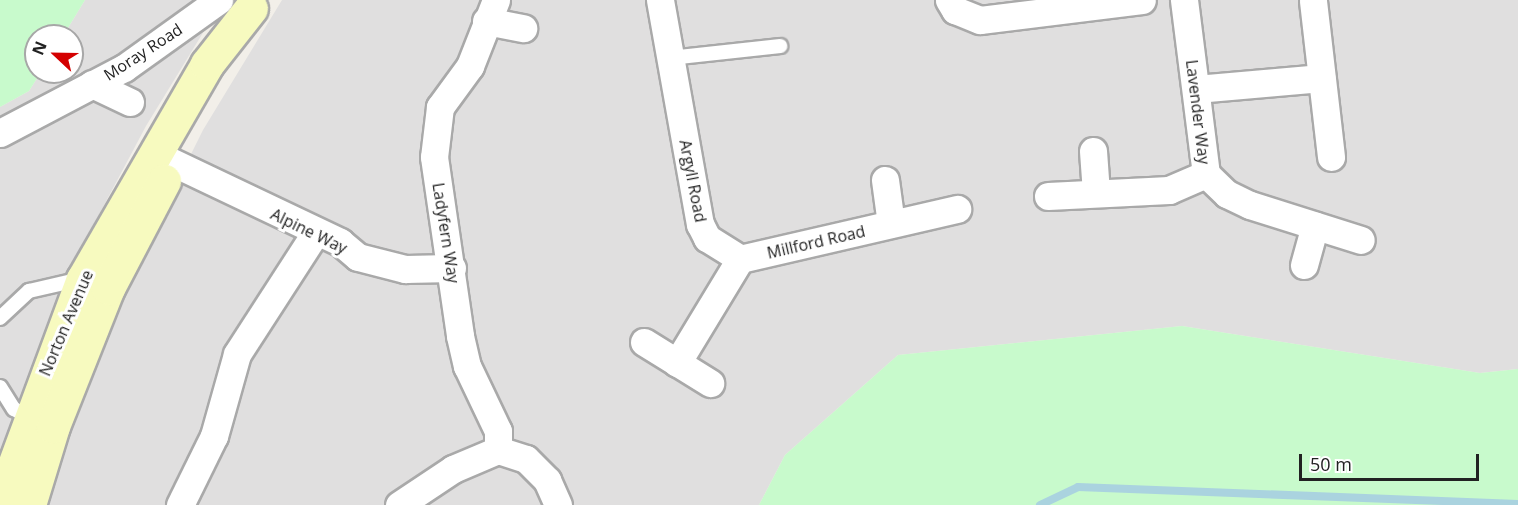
<!DOCTYPE html>
<style>
body{margin:0}
#map{position:relative;width:1518px;height:505px;overflow:hidden;background:#f2efe9;font-family:"Open Sans",sans-serif}
div>[style]{position:absolute}
[style*='--x']{left:calc(var(--x)*1px);top:calc(var(--y)*1px);width:calc(var(--w)*1px);rotate:calc(var(--a)*1deg)}
.residential>*{inset:0;background:#e0dfdf}
.park>*{inset:0;background:#c8facc}
.stream>*{height:8px;margin:-4px;padding:0 4px;transform-origin:4px;border-radius:4px;background:#aad3df}
.roads{filter:drop-shadow(2px 0 #a9a9a9) drop-shadow(-2px 0 #a9a9a9) drop-shadow(0 2px #a9a9a9) drop-shadow(0 -2px #a9a9a9)}
.lane>*{height:14px;margin:-7px;padding:0 7px;transform-origin:7px;border-radius:7px;background:#fff}
.street>*{height:27px;margin:-13.5px;padding:0 13.5px;transform-origin:13.5px;border-radius:13.5px;background:#fff}
.secondary>*{height:33px;margin:-16.5px;padding:0 16.5px;transform-origin:16.5px;border-radius:16.5px;background:#f7fabf}
span{translate:-50% -50%;white-space:nowrap;text-align:center;line-height:1.15;-webkit-text-stroke:6px #fff;paint-order:stroke}
.street-label{font-size:16px;color:#222}
.north{position:absolute;left:24px;top:24px;width:60px;height:60px;box-sizing:border-box;background:#fff;border:2px solid #a7a7a7;border-radius:50%;rotate:292deg;font-size:16px;font-weight:700;line-height:24px;text-align:center;color:#222}
.north::after{content:'';display:block;margin:auto;width:21px;height:27px;background:#d40000;clip-path:polygon(50% 0,100% 100%,50% 72%,0 100%)}
.scale{position:absolute;left:1299px;top:454px;width:180px;height:27px;box-sizing:border-box;border:3px solid #222;border-top:0;padding-left:8px;font-size:18px;line-height:21px;white-space:nowrap;color:#222;-webkit-text-stroke:4px #fff;paint-order:stroke}
</style>
<div id="map">
<div class="residential">
<div style="clip-path:polygon(85px 0,223px 0,146px 126px,68px 273px,0 462px,0 107px,29px 91px,41px 72px,72px 72px,72px 36px,63px 36px)"></div>
<div style="clip-path:polygon(282px 0,1518px 0,1518px 369px,1480px 373px,1182px 326px,898px 355px,785px 455px,759px 505px,43px 505px,120px 297px,203px 130px)"></div>
</div>
<div class="park">
<div style="clip-path:polygon(0 0,85px 0,63px 36px,36px 36px,36px 72px,41px 72px,29px 91px,0 107px)"></div>
<div style="clip-path:polygon(1182px 326px,1480px 373px,1518px 369px,1518px 505px,759px 505px,785px 455px,898px 355px)"></div>
</div>
<div class="stream">
<div style="--x:1040;--y:505;--w:42;--a:-25.3"></div>
<div style="--x:1078;--y:487;--w:440;--a:2.2"></div>
</div>
<div class="roads">
<div class="lane">
<div style="--x:670;--y:58;--w:111;--a:-6.2"></div>
<div style="--x:0;--y:318;--w:40;--a:-43"></div>
<div style="--x:29;--y:291;--w:53;--a:-13"></div>
<div style="--x:0;--y:387;--w:26;--a:58"></div>
<div style="--x:14;--y:409;--w:19;--a:28"></div>
</div>
<div class="street">
<div style="--x:496;--y:0;--w:71;--a:111.5"></div>
<div style="--x:470;--y:66;--w:51;--a:126.2"></div>
<div style="--x:440;--y:107;--w:50;--a:96.8"></div>
<div style="--x:434;--y:157;--w:181;--a:81.7"></div>
<div style="--x:460;--y:336;--w:31;--a:77"></div>
<div style="--x:467;--y:366;--w:72;--a:64.5"></div>
<div style="--x:498;--y:431;--w:19;--a:90"></div>
<div style="--x:660;--y:0;--w:228;--a:79.9"></div>
<div style="--x:700;--y:224;--w:16;--a:63"></div>
<div style="--x:707;--y:238;--w:39;--a:32"></div>
<div style="--x:949;--y:0;--w:12;--a:59"></div>
<div style="--x:955;--y:10;--w:27;--a:22"></div>
<div style="--x:980;--y:20;--w:163;--a:-7"></div>
<div style="--x:1184;--y:0;--w:175;--a:82.8"></div>
<div style="--x:1206;--y:174;--w:29;--a:44"></div>
<div style="--x:1227;--y:194;--w:25;--a:26"></div>
<div style="--x:1250;--y:205;--w:116;--a:17.5"></div>
<div style="--x:1313;--y:1;--w:157;--a:83.4"></div>
<div style="--x:486;--y:21;--w:38;--a:11"></div>
<div style="--x:92;--y:84;--w:42;--a:25.3"></div>
<div style="--x:1196;--y:89;--w:126;--a:-5"></div>
<div style="--x:0;--y:133;--w:140;--a:-27.7"></div>
<div style="--x:124;--y:68;--w:117;--a:-35.6"></div>
<div style="--x:1093;--y:151;--w:42;--a:85.9"></div>
<div style="--x:155;--y:154;--w:205;--a:25.4"></div>
<div style="--x:340;--y:242;--w:23;--a:40"></div>
<div style="--x:358;--y:257;--w:49;--a:14.3"></div>
<div style="--x:405;--y:269;--w:47;--a:-1.2"></div>
<div style="--x:885;--y:180;--w:44;--a:82.2"></div>
<div style="--x:1048;--y:196;--w:121;--a:-2.8"></div>
<div style="--x:1169;--y:190;--w:40;--a:-23.4"></div>
<div style="--x:740;--y:259;--w:223;--a:-13"></div>
<div style="--x:1304;--y:265;--w:41;--a:-74.6"></div>
<div style="--x:644;--y:342;--w:78;--a:31.8"></div>
<div style="--x:677;--y:363;--w:122;--a:-58.8"></div>
<div style="--x:180;--y:505;--w:77;--a:-63.8"></div>
<div style="--x:214;--y:436;--w:85;--a:-74.3"></div>
<div style="--x:237;--y:354;--w:145;--a:-57.1"></div>
<div style="--x:399;--y:505;--w:65;--a:-33.7"></div>
<div style="--x:453;--y:469;--w:49;--a:-22.9"></div>
<div style="--x:498;--y:450;--w:29;--a:18"></div>
<div style="--x:526;--y:459;--w:30;--a:45"></div>
<div style="--x:547;--y:480;--w:27;--a:66"></div>
</div>
<div class="secondary">
<div style="--x:0;--y:503;--w:239;--a:-69.7"></div>
<div style="--x:83;--y:279;--w:248;--a:-60"></div>
<div style="--x:207;--y:64;--w:71;--a:-51.8"></div>
<div style="--x:29;--y:505;--w:83;--a:-73.1"></div>
<div style="--x:53;--y:426;--w:149;--a:-68.3"></div>
<div style="--x:108;--y:288;--w:121;--a:-62.4"></div>
</div>
</div>
<div class="street-label">
<span style="left:143px;top:52px;rotate:-33deg">Moray Road</span>
<span style="left:1198px;top:112px;rotate:83deg">Lavender Way</span>
<span style="left:693px;top:181px;rotate:79deg">Argyll Road</span>
<span style="left:309px;top:231px;rotate:26deg">Alpine Way</span>
<span style="left:446px;top:233px;rotate:81deg">Ladyfern Way</span>
<span style="left:816px;top:242px;rotate:-13deg">Millford Road</span>
<span style="left:66px;top:323px;rotate:-67deg">Norton Avenue</span>
</div>
<div class="north">N</div>
<div class="scale">50 m</div>
</div>
